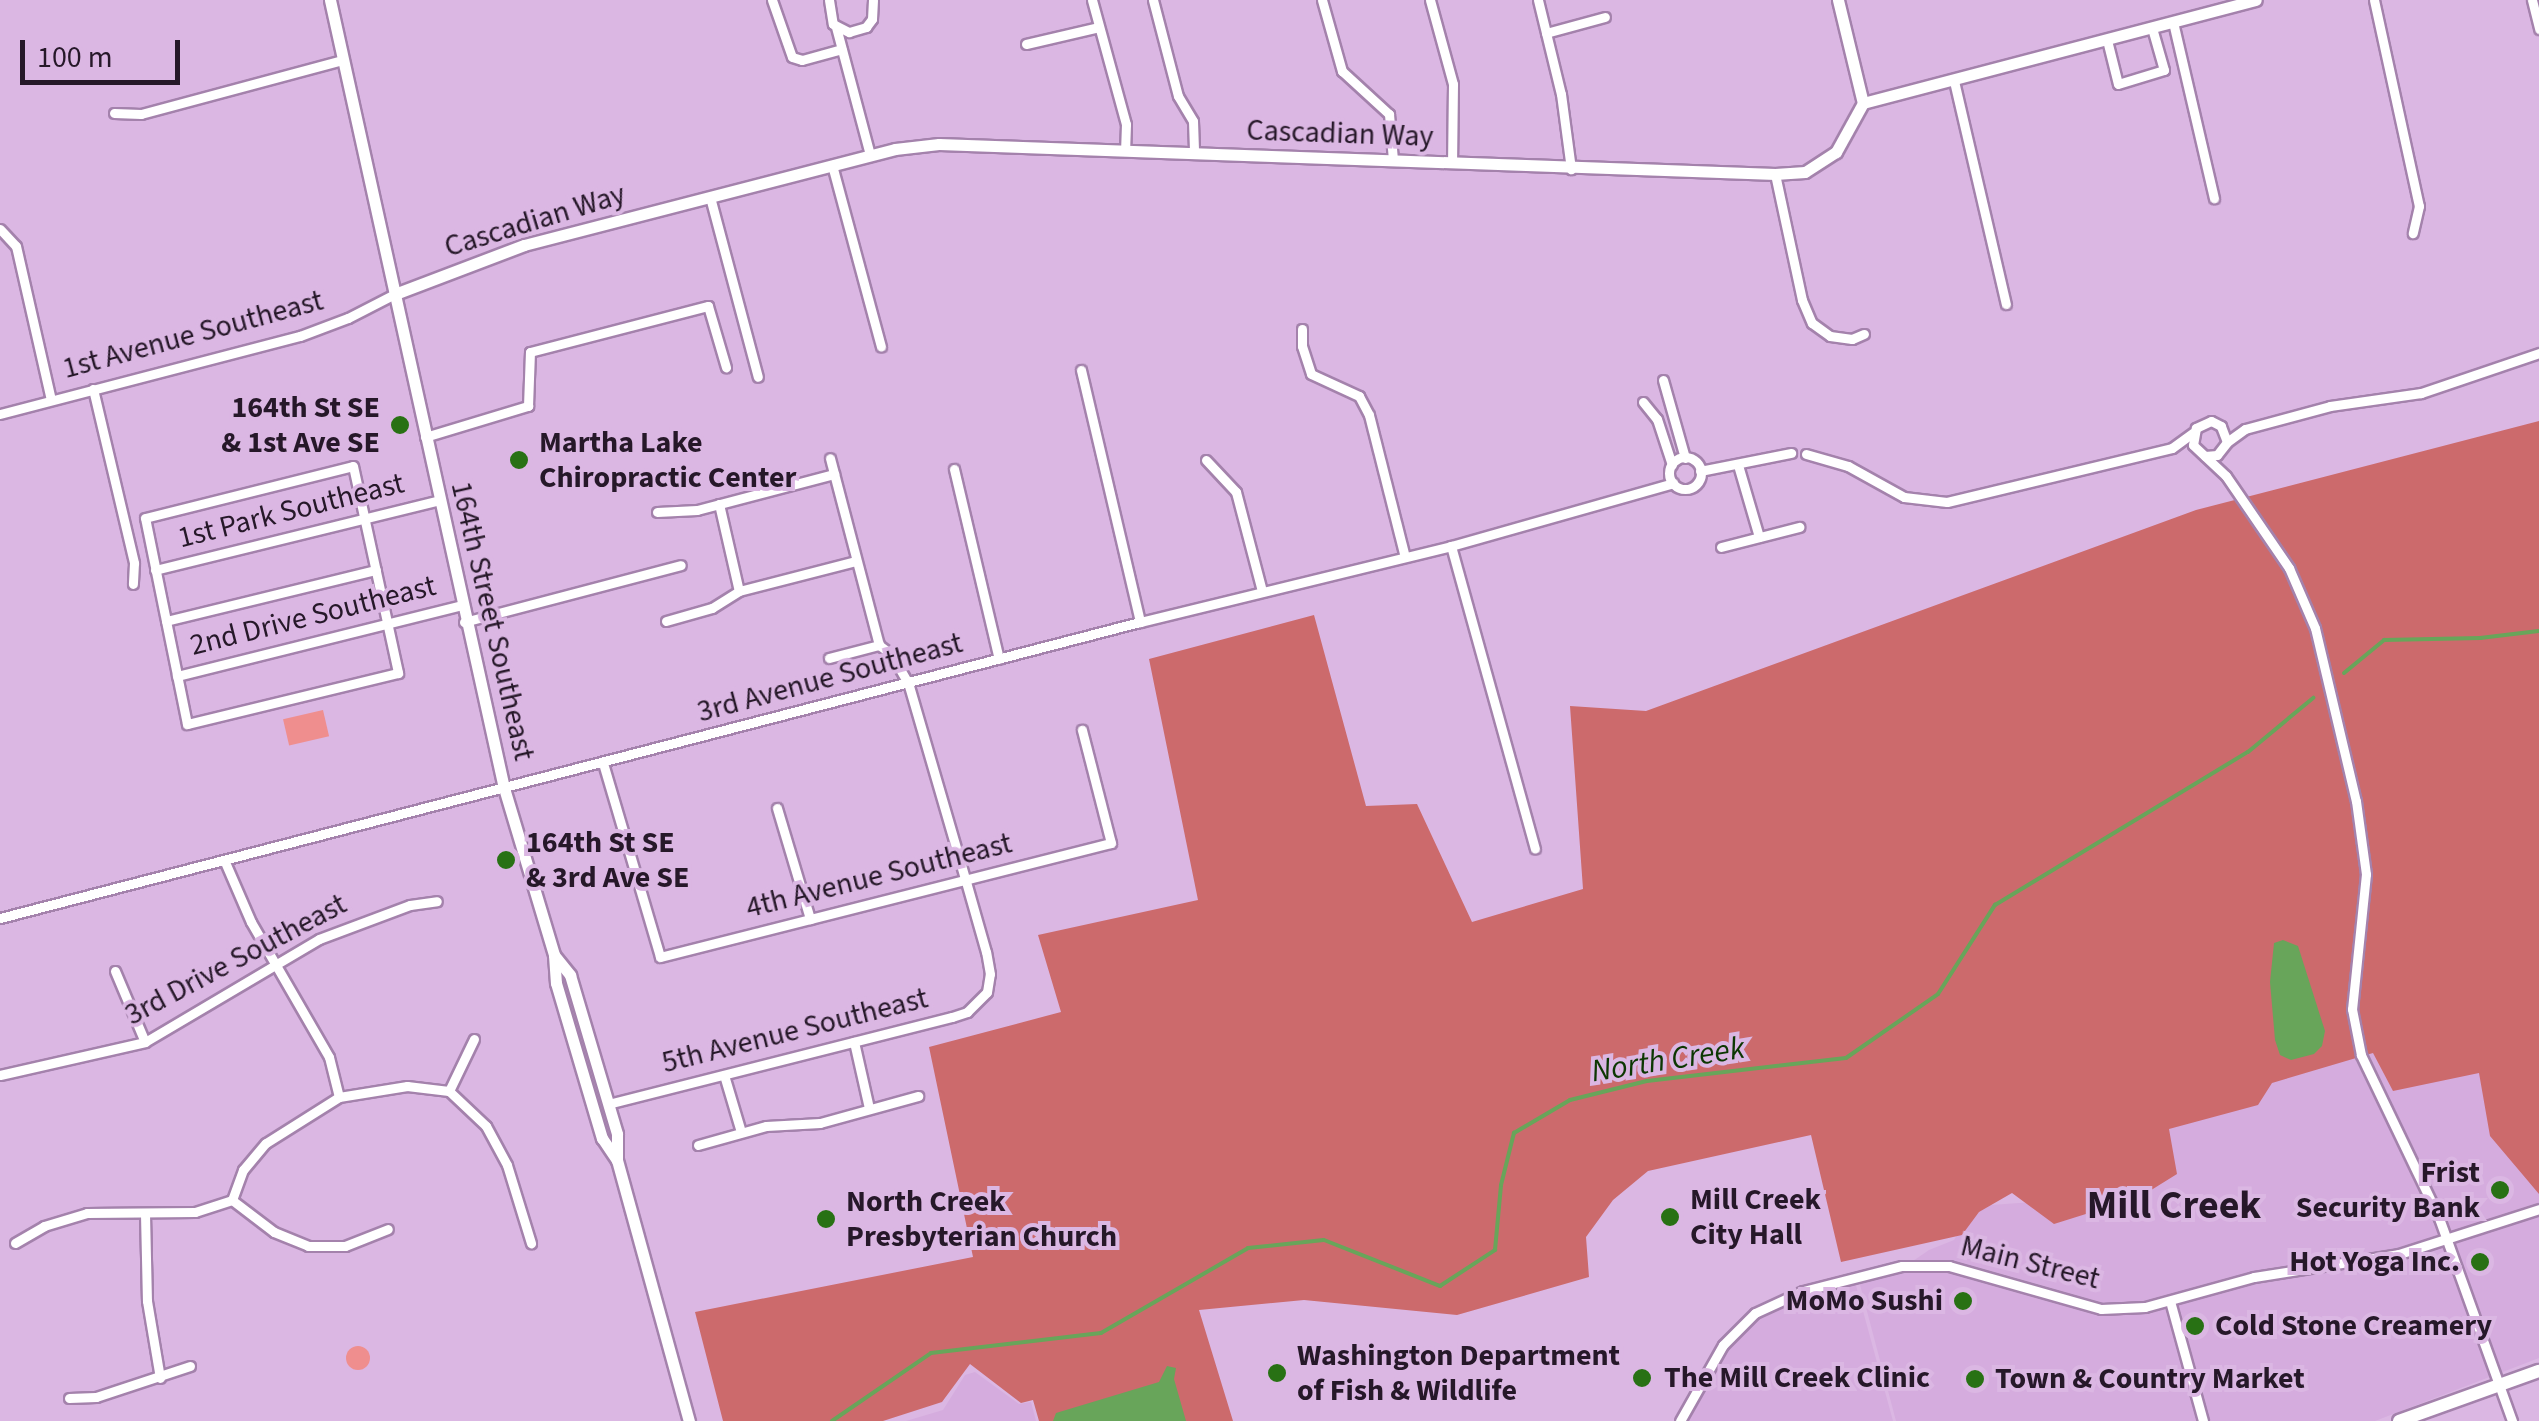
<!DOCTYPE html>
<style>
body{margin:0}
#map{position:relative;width:2539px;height:1421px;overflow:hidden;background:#dbb7e3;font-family:"Source Sans 3",sans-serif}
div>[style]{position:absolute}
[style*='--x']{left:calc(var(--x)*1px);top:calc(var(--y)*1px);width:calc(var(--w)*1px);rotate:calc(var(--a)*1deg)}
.built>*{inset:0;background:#d5acde}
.green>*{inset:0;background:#ef8e8e;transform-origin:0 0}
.round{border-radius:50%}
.forest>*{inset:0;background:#cc6a6c}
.water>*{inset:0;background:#68a55a}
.stream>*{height:4px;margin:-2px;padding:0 2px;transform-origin:2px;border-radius:2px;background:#68a55a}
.roads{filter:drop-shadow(2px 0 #a482ac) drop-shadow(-2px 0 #a482ac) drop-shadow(0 2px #a482ac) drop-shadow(0 -2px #a482ac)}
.street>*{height:9px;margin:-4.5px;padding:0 4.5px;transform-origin:4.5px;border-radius:4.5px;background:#fff}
.street>.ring{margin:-4.5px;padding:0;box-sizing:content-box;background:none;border:9px solid #fff;border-radius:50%}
.secondary>*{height:11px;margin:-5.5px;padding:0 5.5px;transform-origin:5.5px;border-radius:5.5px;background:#fff}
.primary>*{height:12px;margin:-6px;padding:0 6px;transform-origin:6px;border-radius:6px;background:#fff}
.dots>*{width:28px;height:28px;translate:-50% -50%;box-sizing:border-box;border:5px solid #dbb7e3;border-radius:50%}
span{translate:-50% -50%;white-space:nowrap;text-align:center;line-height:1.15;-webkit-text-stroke:8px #dbb7e3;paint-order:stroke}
.street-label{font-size:30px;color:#261829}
.poi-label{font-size:30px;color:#261829;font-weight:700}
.right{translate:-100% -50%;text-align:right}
.left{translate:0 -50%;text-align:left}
.water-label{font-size:32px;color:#0c3702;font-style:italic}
.district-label{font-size:40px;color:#261829;font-weight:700}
.scale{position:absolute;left:20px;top:40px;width:160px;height:45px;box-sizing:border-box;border:5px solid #261829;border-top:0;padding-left:12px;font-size:30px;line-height:35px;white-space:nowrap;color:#261829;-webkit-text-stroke:8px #dbb7e3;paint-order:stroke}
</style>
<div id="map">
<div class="built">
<div style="clip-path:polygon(2377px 1043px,2539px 1076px,2539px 1358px,2375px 1421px,1896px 1421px,1859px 1281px,1897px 1272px,1929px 1250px,1954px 1240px,1976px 1206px,2035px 1202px,2171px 1105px)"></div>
<div style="clip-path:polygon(1854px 1278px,1893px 1421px,1680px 1421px,1723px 1345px,1755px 1313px,1803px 1291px)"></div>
<div style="clip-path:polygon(975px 1372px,1019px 1404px,1031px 1402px,1036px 1421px,906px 1421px,943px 1410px,965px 1375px)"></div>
</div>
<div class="green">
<div style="left:323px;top:710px;width:27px;height:41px;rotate:77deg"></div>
<div class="round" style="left:346px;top:1346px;width:24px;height:24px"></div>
</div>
<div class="forest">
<div style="clip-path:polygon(2539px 421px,2539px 1194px,2490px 1136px,2479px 1073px,2393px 1091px,2373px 1053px,2272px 1083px,2258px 1105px,2169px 1129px,2177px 1174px,2140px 1197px,2054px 1224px,2012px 1193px,1979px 1212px,1962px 1235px,1841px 1262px,1811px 1135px,1648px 1171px,1613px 1200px,1586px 1237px,1589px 1277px,1457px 1315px,1304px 1300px,1199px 1310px,1233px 1421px,1039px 1421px,1033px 1400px,1021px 1403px,970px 1364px,942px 1402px,883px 1421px,723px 1421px,695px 1312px,973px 1257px,929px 1047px,1061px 1012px,1038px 935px,1198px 900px,1149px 659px,1314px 615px,1366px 806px,1417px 804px,1472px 922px,1583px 889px,1570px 706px,1646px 711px,2196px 510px)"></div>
</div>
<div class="water">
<div style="clip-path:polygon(2283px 940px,2298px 946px,2325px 1031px,2322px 1046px,2314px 1054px,2291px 1060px,2280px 1055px,2275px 1040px,2270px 982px,2274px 943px)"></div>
<div style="clip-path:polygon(1167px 1366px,1176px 1368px,1174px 1379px,1186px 1421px,1053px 1421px,1056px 1413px,1159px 1382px)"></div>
</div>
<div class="stream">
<div style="--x:2344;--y:673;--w:52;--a:-39.5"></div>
<div style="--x:2384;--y:640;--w:96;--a:-1.2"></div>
<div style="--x:2480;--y:638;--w:59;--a:-6.8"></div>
<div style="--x:832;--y:1421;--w:120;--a:-34.5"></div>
<div style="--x:931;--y:1353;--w:171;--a:-6.7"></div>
<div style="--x:1101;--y:1333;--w:170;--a:-30"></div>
<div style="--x:1248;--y:1248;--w:76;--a:-6"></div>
<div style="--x:1324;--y:1240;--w:125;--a:21.6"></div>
<div style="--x:1440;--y:1286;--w:66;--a:-33.2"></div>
<div style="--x:1495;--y:1250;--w:65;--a:-84.7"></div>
<div style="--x:1501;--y:1185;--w:54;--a:-76"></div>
<div style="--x:1514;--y:1133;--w:65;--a:-30.5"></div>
<div style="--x:1570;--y:1100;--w:79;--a:-13.9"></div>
<div style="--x:1647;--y:1081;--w:200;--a:-6.6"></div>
<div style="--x:1846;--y:1058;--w:112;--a:-34.8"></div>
<div style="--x:1938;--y:994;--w:106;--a:-57.4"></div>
<div style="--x:1995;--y:905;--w:296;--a:-31.2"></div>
<div style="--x:2248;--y:752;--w:85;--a:-39.7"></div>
</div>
<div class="roads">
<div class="street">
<div style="--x:772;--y:0;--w:60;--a:70.7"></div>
<div style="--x:792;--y:57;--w:10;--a:17"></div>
<div style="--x:802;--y:60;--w:41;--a:-15.4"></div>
<div style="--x:829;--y:0;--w:24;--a:81"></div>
<div style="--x:833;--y:24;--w:18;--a:27"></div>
<div style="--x:849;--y:32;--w:18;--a:-16"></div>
<div style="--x:866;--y:27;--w:10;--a:-53"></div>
<div style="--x:872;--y:19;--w:19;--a:-87"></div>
<div style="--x:1092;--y:0;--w:129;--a:74.7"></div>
<div style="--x:1126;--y:124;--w:27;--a:92"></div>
<div style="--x:1153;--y:0;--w:99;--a:75.4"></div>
<div style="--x:1178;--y:96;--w:29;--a:59"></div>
<div style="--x:1193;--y:121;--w:32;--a:88"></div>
<div style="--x:1322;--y:0;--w:74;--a:74.3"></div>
<div style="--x:1342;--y:71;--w:64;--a:42.5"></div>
<div style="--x:1389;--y:114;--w:46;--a:85"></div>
<div style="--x:1430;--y:0;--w:87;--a:74.7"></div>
<div style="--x:1453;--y:84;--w:79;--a:90.7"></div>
<div style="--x:1538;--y:0;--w:97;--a:76.3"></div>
<div style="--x:1561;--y:94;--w:76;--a:82.4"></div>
<div style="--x:2374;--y:0;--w:211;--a:77.7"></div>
<div style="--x:2419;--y:206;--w:28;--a:103"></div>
<div style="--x:2532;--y:0;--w:30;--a:76"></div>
<div style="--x:2173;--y:22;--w:181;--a:76.9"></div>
<div style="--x:836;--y:27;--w:132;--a:75.1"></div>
<div style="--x:1546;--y:33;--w:61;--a:-15.2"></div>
<div style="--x:2107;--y:40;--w:45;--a:76"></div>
<div style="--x:2118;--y:84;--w:48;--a:-16.9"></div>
<div style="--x:2164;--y:70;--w:44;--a:-105.9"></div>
<div style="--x:1026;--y:44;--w:75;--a:-13.1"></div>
<div style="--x:1954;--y:81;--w:229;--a:76.9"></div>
<div style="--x:114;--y:113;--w:27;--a:2"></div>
<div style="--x:141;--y:114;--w:208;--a:-15"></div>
<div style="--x:832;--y:165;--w:188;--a:74.9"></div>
<div style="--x:1775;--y:174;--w:129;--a:77.9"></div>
<div style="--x:1802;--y:300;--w:25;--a:67"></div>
<div style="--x:1812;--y:323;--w:22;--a:36"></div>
<div style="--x:1830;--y:336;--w:22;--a:8"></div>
<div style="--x:1852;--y:339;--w:13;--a:-23"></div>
<div style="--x:710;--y:197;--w:186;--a:75.1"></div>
<div style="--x:0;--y:229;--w:23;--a:47"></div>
<div style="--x:16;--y:246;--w:158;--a:77.2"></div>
<div style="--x:1302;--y:329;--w:17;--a:90"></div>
<div style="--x:1302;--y:346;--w:29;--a:72"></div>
<div style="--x:1311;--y:374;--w:53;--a:24.6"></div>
<div style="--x:1359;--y:396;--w:21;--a:62"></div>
<div style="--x:1369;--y:415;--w:146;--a:75.8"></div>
<div style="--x:1081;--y:370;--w:259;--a:76.8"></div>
<div style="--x:1663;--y:380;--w:81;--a:74.2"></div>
<div style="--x:93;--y:389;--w:179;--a:76.7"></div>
<div style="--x:134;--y:563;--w:21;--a:93"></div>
<div style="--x:1643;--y:402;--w:22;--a:51"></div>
<div style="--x:1657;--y:419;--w:48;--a:71.9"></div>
<div style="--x:0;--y:414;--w:310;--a:-14.6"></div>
<div style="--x:300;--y:336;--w:51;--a:-20.6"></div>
<div style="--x:348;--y:318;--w:53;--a:-27.1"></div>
<div style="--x:425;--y:437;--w:108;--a:-16.8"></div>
<div style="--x:528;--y:406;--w:54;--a:-87.9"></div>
<div style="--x:530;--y:352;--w:184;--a:-14.5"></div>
<div style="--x:708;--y:306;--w:64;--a:73.6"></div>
<div style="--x:2227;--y:442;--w:22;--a:-36"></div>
<div style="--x:2245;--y:429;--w:88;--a:-15.1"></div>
<div style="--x:2330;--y:406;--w:92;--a:-8.1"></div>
<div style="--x:2421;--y:393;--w:125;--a:-18.7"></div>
<div style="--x:1806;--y:454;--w:44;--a:15.9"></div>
<div style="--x:1848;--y:466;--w:64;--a:29"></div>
<div style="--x:1904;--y:497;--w:43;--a:6.6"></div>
<div style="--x:1947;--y:502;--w:231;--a:-13.5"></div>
<div style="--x:2172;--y:448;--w:26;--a:-36"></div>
<div style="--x:2205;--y:456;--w:12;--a:-5"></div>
<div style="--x:2217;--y:455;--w:16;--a:-52"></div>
<div style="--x:2227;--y:442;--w:17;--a:-111"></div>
<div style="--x:2221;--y:426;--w:11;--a:-153"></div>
<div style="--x:2211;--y:421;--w:17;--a:155"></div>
<div style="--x:2196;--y:428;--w:17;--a:100"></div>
<div style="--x:2193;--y:445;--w:45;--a:43.2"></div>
<div style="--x:2226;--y:476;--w:112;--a:55.6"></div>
<div style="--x:2289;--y:568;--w:65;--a:66.6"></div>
<div style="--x:2315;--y:628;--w:178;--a:76.7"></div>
<div style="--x:2356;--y:801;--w:74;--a:82.2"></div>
<div style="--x:2366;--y:874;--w:136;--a:95.9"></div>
<div style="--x:2352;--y:1009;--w:47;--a:78.9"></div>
<div style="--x:2361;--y:1055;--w:181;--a:64.4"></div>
<div style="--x:2439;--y:1218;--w:216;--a:70.2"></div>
<div class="ring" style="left:1669px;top:457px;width:23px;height:23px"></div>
<div style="--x:1206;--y:460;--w:44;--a:46.8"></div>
<div style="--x:1236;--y:492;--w:102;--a:75.3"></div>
<div style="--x:1738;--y:465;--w:75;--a:73.7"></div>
<div style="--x:353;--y:466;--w:212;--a:77.7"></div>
<div style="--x:398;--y:673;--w:217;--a:166.4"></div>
<div style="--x:187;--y:724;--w:210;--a:-101.5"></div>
<div style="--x:145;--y:518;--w:214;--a:-14"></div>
<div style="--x:954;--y:469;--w:195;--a:76.7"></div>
<div style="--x:1700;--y:471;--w:93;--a:-11.2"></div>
<div style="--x:719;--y:504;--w:89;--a:77.1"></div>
<div style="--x:657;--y:512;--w:40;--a:-2.9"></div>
<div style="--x:697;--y:510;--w:142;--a:-14.7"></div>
<div style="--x:1451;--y:546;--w:314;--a:74.5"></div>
<div style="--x:1721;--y:547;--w:81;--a:-14.4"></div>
<div style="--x:155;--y:570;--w:292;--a:-13.8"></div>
<div style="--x:166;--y:621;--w:216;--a:-13.7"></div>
<div style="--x:666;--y:621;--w:48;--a:-15.8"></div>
<div style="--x:712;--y:608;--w:32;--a:-32"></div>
<div style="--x:739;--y:591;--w:121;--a:-14.4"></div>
<div style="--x:464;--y:622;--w:224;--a:-14.7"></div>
<div style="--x:829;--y:658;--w:52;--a:-14.6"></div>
<div style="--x:177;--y:676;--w:293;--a:-14"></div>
<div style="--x:603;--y:763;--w:202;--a:73.6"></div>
<div style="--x:660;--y:957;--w:465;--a:-14.2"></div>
<div style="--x:1111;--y:843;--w:117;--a:-104.4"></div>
<div style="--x:777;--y:808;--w:116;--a:73.4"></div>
<div style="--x:225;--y:862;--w:65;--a:66.6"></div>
<div style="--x:251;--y:922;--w:156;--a:60"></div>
<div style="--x:329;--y:1057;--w:41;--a:76"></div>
<div style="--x:0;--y:918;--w:1178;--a:-14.56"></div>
<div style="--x:1140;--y:622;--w:320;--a:-13.7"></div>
<div style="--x:1451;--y:546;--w:231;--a:-15.8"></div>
<div style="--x:115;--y:971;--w:77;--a:67.1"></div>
<div style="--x:474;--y:1039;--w:58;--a:115.7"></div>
<div style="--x:449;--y:1091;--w:51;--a:43.4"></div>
<div style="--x:486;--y:1126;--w:44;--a:61.7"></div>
<div style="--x:507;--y:1165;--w:82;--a:72.9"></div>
<div style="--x:854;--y:1042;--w:68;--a:77.2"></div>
<div style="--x:0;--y:1075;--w:149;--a:-12.8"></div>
<div style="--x:145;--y:1042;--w:202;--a:-30.6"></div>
<div style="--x:319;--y:939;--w:97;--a:-20.5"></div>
<div style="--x:410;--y:905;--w:27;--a:-8"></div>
<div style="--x:724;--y:1075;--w:59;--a:73.4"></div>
<div style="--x:608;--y:1104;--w:355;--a:-14.2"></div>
<div style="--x:952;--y:1017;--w:16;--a:-18"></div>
<div style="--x:967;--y:1012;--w:28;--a:-45"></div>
<div style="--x:987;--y:992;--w:18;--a:-81"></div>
<div style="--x:990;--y:974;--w:22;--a:-100"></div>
<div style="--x:986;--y:952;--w:73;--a:-105.9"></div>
<div style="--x:966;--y:882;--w:207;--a:-106.2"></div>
<div style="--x:908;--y:683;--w:34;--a:-120"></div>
<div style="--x:891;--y:654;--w:15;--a:-143"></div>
<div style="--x:879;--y:645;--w:193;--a:-104.7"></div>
<div style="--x:698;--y:1145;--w:71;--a:-15.6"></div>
<div style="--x:766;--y:1126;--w:54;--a:-3.2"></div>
<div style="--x:820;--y:1123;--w:102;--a:-15.4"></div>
<div style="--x:232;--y:1200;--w:53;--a:37.3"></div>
<div style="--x:274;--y:1232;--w:37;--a:22"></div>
<div style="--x:308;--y:1246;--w:37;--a:0"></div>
<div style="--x:345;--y:1246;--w:46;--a:-21.6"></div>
<div style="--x:145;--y:1214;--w:87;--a:88.7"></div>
<div style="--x:147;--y:1301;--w:78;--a:80.4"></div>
<div style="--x:15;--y:1243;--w:34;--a:-30"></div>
<div style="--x:44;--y:1226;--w:45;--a:-16.8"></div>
<div style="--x:87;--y:1213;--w:108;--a:-0.5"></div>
<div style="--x:195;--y:1212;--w:39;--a:-18"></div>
<div style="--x:232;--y:1200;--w:32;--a:-70"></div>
<div style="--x:243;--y:1170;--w:35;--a:-50"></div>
<div style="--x:266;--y:1143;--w:86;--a:-32.2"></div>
<div style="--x:339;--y:1097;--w:69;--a:-9.2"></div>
<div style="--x:407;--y:1086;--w:42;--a:6.8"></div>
<div style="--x:2170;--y:1301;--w:124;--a:74.6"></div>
<div style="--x:69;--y:1398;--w:27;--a:-2"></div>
<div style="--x:96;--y:1397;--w:99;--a:-18.3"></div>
<div style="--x:1680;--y:1421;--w:87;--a:-60.5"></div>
<div style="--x:1723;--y:1345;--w:45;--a:-45"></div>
<div style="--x:1755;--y:1313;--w:53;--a:-24.6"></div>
<div style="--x:1803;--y:1291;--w:102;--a:-14.2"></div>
<div style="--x:1902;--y:1266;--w:47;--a:0"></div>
<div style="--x:1949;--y:1266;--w:158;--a:15.8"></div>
<div style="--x:2101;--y:1309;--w:44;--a:-2.6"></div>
<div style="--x:2145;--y:1307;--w:113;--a:-15.4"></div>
<div style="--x:2254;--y:1277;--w:147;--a:-9"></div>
<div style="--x:2399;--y:1254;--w:147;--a:-17.8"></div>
</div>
<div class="secondary">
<div style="--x:330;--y:0;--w:807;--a:77.55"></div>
<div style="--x:504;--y:788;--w:174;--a:73.3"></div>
<div style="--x:554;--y:955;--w:28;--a:86"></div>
<div style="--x:556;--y:983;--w:162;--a:73.5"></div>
<div style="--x:602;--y:1138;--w:27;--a:56"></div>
<div style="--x:1838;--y:0;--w:106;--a:76.4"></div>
<div style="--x:1863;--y:103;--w:406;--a:-14.7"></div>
<div style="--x:395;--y:294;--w:138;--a:-20.8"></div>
<div style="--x:524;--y:245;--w:383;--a:-14.5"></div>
<div style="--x:895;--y:149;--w:44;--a:-6.5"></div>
<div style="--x:939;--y:144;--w:837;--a:2.06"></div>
<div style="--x:1775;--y:174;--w:30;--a:-4"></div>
<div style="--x:1805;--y:172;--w:37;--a:-33"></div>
<div style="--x:1836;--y:152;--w:56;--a:-61.1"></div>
<div style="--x:554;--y:955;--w:26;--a:51"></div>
<div style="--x:570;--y:975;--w:166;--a:73.5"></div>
<div style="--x:617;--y:1134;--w:26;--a:90"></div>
<div style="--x:617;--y:1160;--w:271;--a:74.6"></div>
</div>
<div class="primary">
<div style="--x:2399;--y:1421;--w:149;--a:-19.7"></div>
</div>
</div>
<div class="dots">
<div style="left:400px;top:425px;background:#287114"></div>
<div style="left:519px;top:460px;background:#287114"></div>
<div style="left:506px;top:860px;background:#287114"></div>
<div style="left:2500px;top:1190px;background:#287114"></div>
<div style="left:1670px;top:1217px;background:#287114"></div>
<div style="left:826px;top:1219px;background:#287114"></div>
<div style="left:2480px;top:1262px;background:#287114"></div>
<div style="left:1963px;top:1301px;background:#287114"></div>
<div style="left:2195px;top:1326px;background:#287114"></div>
<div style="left:1277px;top:1373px;background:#287114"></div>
<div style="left:1642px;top:1378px;background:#287114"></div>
<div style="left:1975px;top:1379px;background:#287114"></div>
</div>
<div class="street-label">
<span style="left:1340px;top:134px;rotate:2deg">Cascadian Way</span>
<span style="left:535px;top:221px;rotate:-17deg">Cascadian Way</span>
<span style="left:193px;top:335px;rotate:-15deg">1st Avenue Southeast</span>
<span style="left:291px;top:511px;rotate:-14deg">1st Park Southeast</span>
<span style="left:313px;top:616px;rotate:-14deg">2nd Drive Southeast</span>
<span style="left:492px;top:621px;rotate:77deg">164th Street Southeast</span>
<span style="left:830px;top:678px;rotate:-15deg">3rd Avenue Southeast</span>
<span style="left:879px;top:876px;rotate:-14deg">4th Avenue Southeast</span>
<span style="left:236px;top:960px;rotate:-28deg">3rd Drive Southeast</span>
<span style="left:795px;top:1031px;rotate:-14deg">5th Avenue Southeast</span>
<span style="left:2030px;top:1263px;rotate:14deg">Main Street</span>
</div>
<div class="poi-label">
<span class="right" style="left:380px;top:425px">164th St SE<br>&amp; 1st Ave SE</span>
<span class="left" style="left:539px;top:460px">Martha Lake<br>Chiropractic Center</span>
<span class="left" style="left:526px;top:860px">164th St SE<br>&amp; 3rd Ave SE</span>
<span class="right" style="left:2480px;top:1190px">Frist<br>Security Bank</span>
<span class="left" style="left:1690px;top:1217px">Mill Creek<br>City Hall</span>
<span class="left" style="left:846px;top:1219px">North Creek<br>Presbyterian Church</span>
<span class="right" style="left:2460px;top:1262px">Hot Yoga Inc.</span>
<span class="right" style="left:1943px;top:1301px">MoMo Sushi</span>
<span class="left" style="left:2215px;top:1326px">Cold Stone Creamery</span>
<span class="left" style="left:1297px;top:1373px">Washington Department<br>of Fish &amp; Wildlife</span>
<span class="left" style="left:1664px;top:1378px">The Mill Creek Clinic</span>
<span class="left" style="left:1995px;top:1379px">Town &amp; Country Market</span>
</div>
<div class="water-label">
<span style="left:1668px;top:1060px;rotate:-9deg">North Creek</span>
</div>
<div class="district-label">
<span style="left:2174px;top:1206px">Mill Creek</span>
</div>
<div class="scale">100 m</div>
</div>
